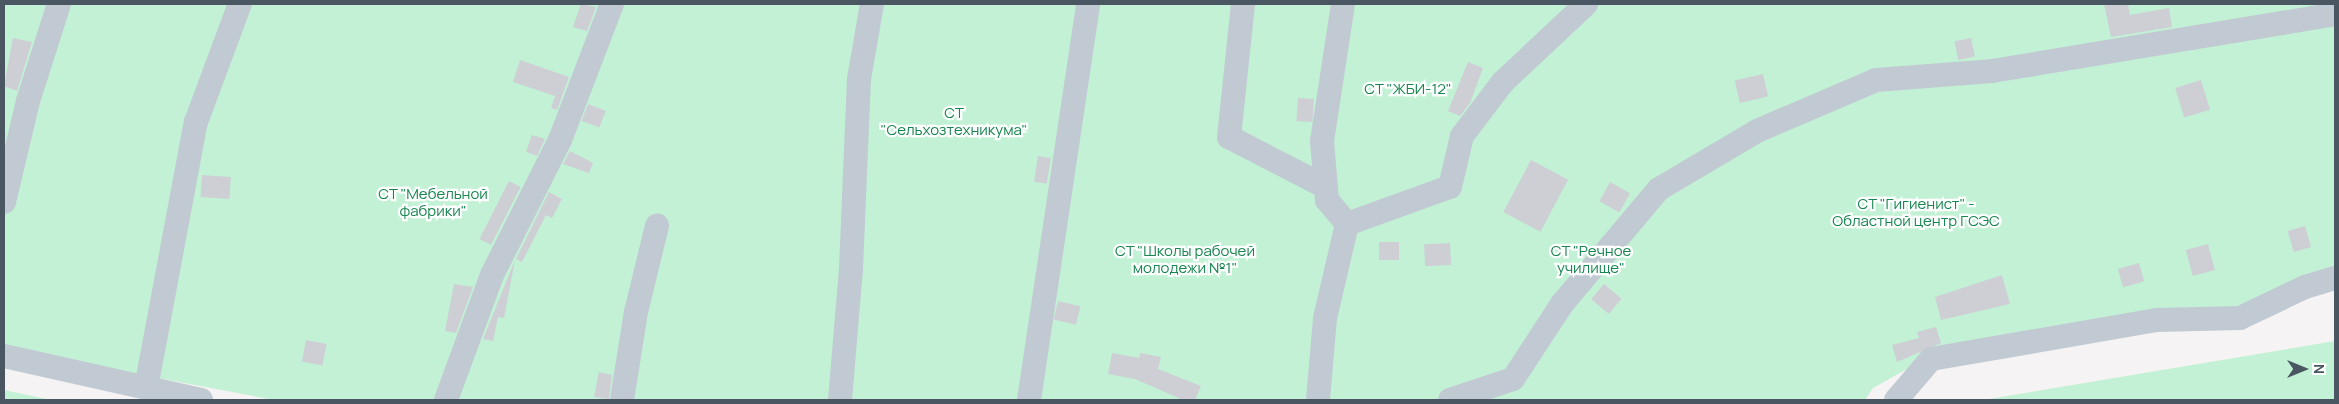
<!DOCTYPE html>
<meta charset="utf-8">
<style>
body{margin:0}
#map{position:relative;width:2339px;height:404px;overflow:hidden;background:#f5f3f3;font-family:Manrope,sans-serif}
div>[style]{position:absolute}
[style*='--x']{left:calc(var(--x)*1px);top:calc(var(--y)*1px);width:calc(var(--w)*1px);rotate:calc(var(--a)*1deg)}
.green>*{inset:0;background:#c3f1d5}
.building>*{inset:0;background:#cdcfd5;transform-origin:0 0}
.minor>*{height:24px;margin:-12px;padding:0 12px;transform-origin:12px;border-radius:12px;background:#c1cad2}
span{translate:-50% -50%;white-space:nowrap;text-align:center;line-height:1.15;-webkit-text-stroke:4.5px #fff;paint-order:stroke}
.park-label{font-size:15px;color:#17864f}
.frame{position:absolute;inset:0;border:5px solid #4a5661;pointer-events:none}
.north{position:absolute;left:2279px;top:344px;width:50px;height:50px;-webkit-text-stroke:4px #fff;paint-order:stroke;rotate:90deg;font-size:14px;font-weight:700;line-height:20px;text-align:center;color:#4a5661}
.north::after{content:'';display:block;margin:auto;width:18px;height:22px;background:#4a5661;clip-path:polygon(50% 0,100% 100%,50% 72%,0 100%)}
</style>
<div id="map">
<div class="green">
<div style="clip-path:polygon(4px 4px,2335px 4px,2335px 271px,2250px 306px,1930px 356px,1873px 388px,1865px 400px,274px 400px,4px 349px)"></div>
<div style="clip-path:polygon(2335px 341px,2335px 400px,1983px 400px)"></div>
<div style="clip-path:polygon(4px 390px,51px 400px,4px 400px)"></div>
</div>
<div class="building">
<div style="clip-path:polygon(581px 4px,596px 7px,587px 31px,573px 27px)"></div>
<div style="clip-path:polygon(2104px 4px,2128px 4px,2130px 15px,2169px 8px,2172px 27px,2111px 37px)"></div>
<div style="clip-path:polygon(13px 38px,32px 42px,17px 91px,4px 86px)"></div>
<div style="left:1971px;top:38px;width:19px;height:17px;rotate:78deg"></div>
<div style="clip-path:polygon(520px 60px,569px 77px,557px 110px,551px 108px,555px 96px,513px 82px)"></div>
<div style="clip-path:polygon(1468px 62px,1483px 68px,1470px 103px,1460px 116px,1448px 111px)"></div>
<div style="left:1763px;top:74px;width:23px;height:29px;rotate:77deg"></div>
<div style="left:2201px;top:80px;width:31px;height:27px;rotate:73deg"></div>
<div style="left:1298px;top:98px;width:16px;height:23px;rotate:4deg"></div>
<div style="left:588px;top:104px;width:19px;height:18px;rotate:21deg"></div>
<div style="clip-path:polygon(532px 135px,545px 139px,537px 156px,526px 152px)"></div>
<div style="clip-path:polygon(570px 151px,593px 163px,589px 173px,563px 164px)"></div>
<div style="left:1038px;top:156px;width:13px;height:26px;rotate:9deg"></div>
<div style="left:1531px;top:160px;width:42px;height:59px;rotate:28deg"></div>
<div style="left:202px;top:175px;width:29px;height:22px;rotate:4deg"></div>
<div style="left:509px;top:181px;width:13px;height:65px;rotate:27deg"></div>
<div style="left:1610px;top:182px;width:23px;height:22px;rotate:29deg"></div>
<div style="clip-path:polygon(549px 192px,562px 199px,552px 218px,546px 215px,522px 262px,516px 259px)"></div>
<div style="left:2305px;top:226px;width:22px;height:18px;rotate:74deg"></div>
<div style="left:1379px;top:242px;width:20px;height:18px"></div>
<div style="left:1450px;top:243px;width:22px;height:26px;rotate:87deg"></div>
<div style="left:2208px;top:244px;width:27px;height:23px;rotate:75deg"></div>
<div style="clip-path:polygon(515px 260px,504px 318px,498px 317px,493px 341px,483px 339px)"></div>
<div style="left:2139px;top:263px;width:19px;height:22px;rotate:74deg"></div>
<div style="clip-path:polygon(2002px 275px,2010px 304px,1941px 320px,1935px 297px)"></div>
<div style="clip-path:polygon(454px 284px,473px 287px,456px 333px,445px 331px)"></div>
<div style="left:1604px;top:284px;width:23px;height:20px;rotate:40deg"></div>
<div style="left:1058px;top:301px;width:23px;height:19px;rotate:13deg"></div>
<div style="clip-path:polygon(1936px 327px,1941px 343px,1897px 362px,1892px 345px,1919px 338px,1917px 332px)"></div>
<div style="left:306px;top:340px;width:21px;height:22px;rotate:11deg"></div>
<div style="clip-path:polygon(1112px 353px,1139px 358px,1140px 353px,1161px 357px,1158px 369px,1201px 386px,1195px 400px,1183px 400px,1135px 379px,1108px 374px)"></div>
<div style="clip-path:polygon(599px 372px,612px 375px,609px 399px,594px 397px)"></div>
</div>
<div class="minor">
<div style="--x:1243;--y:4;--w:134;--a:96"></div>
<div style="--x:1229;--y:137;--w:109;--a:27.3"></div>
<div style="--x:1343;--y:4;--w:139;--a:98.7"></div>
<div style="--x:1322;--y:141;--w:59;--a:85.2"></div>
<div style="--x:1327;--y:200;--w:31;--a:50"></div>
<div style="--x:4;--y:202;--w:104;--a:-76.6"></div>
<div style="--x:28;--y:101;--w:102;--a:-72.3"></div>
<div style="--x:4;--y:356;--w:202;--a:12.6"></div>
<div style="--x:146;--y:388;--w:271;--a:-79.4"></div>
<div style="--x:196;--y:122;--w:126;--a:-69.6"></div>
<div style="--x:446;--y:400;--w:133;--a:-69.8"></div>
<div style="--x:492;--y:275;--w:151;--a:-63.3"></div>
<div style="--x:560;--y:140;--w:146;--a:-69.1"></div>
<div style="--x:622;--y:400;--w:89;--a:-81"></div>
<div style="--x:636;--y:312;--w:89;--a:-76.3"></div>
<div style="--x:840;--y:400;--w:131;--a:-85.2"></div>
<div style="--x:851;--y:269;--w:190;--a:-87.6"></div>
<div style="--x:859;--y:79;--w:76;--a:-80.2"></div>
<div style="--x:1029;--y:400;--w:400;--a:-81.5"></div>
<div style="--x:1318;--y:400;--w:82;--a:-85.1"></div>
<div style="--x:1325;--y:318;--w:97;--a:-76.8"></div>
<div style="--x:1347;--y:224;--w:109;--a:-19.8"></div>
<div style="--x:1450;--y:187;--w:52;--a:-76.8"></div>
<div style="--x:1462;--y:136;--w:68;--a:-52.8"></div>
<div style="--x:1503;--y:82;--w:114;--a:-43.2"></div>
<div style="--x:1450;--y:400;--w:66;--a:-18.4"></div>
<div style="--x:1513;--y:379;--w:90;--a:-56.8"></div>
<div style="--x:1562;--y:304;--w:150;--a:-49.9"></div>
<div style="--x:1659;--y:189;--w:114;--a:-30.6"></div>
<div style="--x:1757;--y:131;--w:129;--a:-23.2"></div>
<div style="--x:1876;--y:80;--w:116;--a:-4.4"></div>
<div style="--x:1992;--y:71;--w:348;--a:-9.4"></div>
<div style="--x:1896;--y:400;--w:54;--a:-49.5"></div>
<div style="--x:1931;--y:359;--w:229;--a:-9.8"></div>
<div style="--x:2157;--y:320;--w:83;--a:-1.4"></div>
<div style="--x:2240;--y:318;--w:72;--a:-25.5"></div>
<div style="--x:2305;--y:287;--w:31;--a:-17"></div>
</div>
<div class="park-label">
<span style="left:1408px;top:89px">СТ "ЖБИ-12"</span>
<span style="left:954px;top:121px">СТ<br>"Сельхозтехникума"</span>
<span style="left:433px;top:202px">СТ "Мебельной<br>фабрики"</span>
<span style="left:1916px;top:212px">СТ "Гигиенист" -<br>Областной центр ГСЭС</span>
<span style="left:1185px;top:259px">СТ "Школы рабочей<br>молодежи №1"</span>
<span style="left:1591px;top:259px">СТ "Речное<br>училище"</span>
</div>
<div class="frame"></div>
<div class="north">N</div>
</div>
